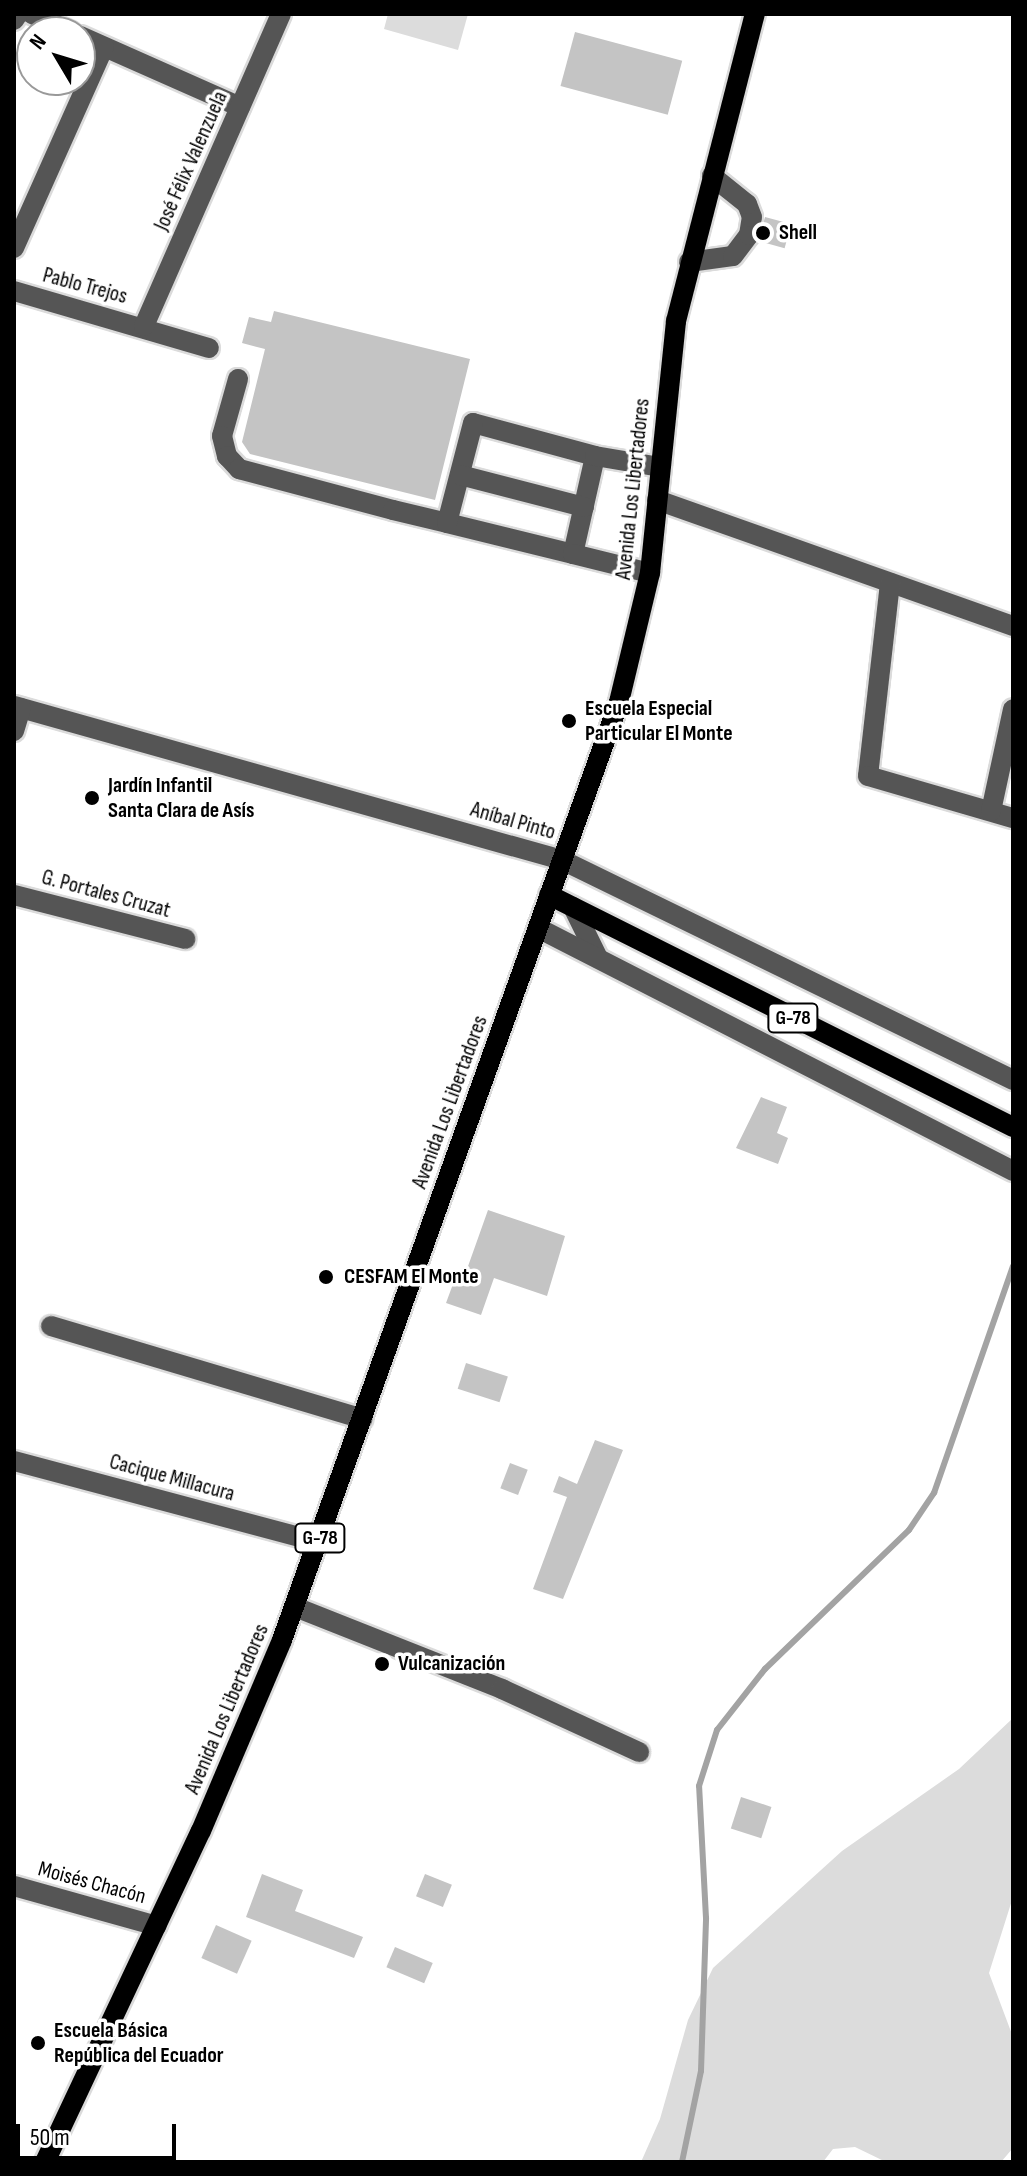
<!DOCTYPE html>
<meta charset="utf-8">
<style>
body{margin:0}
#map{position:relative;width:1027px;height:2176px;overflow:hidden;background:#fff;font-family:"Sofia Sans Condensed",sans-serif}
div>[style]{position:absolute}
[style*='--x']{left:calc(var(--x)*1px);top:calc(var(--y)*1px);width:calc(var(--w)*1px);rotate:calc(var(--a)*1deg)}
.green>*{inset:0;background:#dcdcdc}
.stream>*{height:6px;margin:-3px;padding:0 3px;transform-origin:3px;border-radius:3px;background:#a3a3a3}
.building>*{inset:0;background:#c4c4c4;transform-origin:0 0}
.roads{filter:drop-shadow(2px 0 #dbdbdb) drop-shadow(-2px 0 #dbdbdb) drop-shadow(0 2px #dbdbdb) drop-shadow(0 -2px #dbdbdb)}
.minor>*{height:20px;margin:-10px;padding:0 10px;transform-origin:10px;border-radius:10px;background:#555}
.major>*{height:20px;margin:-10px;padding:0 10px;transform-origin:10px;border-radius:10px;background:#000}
.dots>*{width:22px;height:22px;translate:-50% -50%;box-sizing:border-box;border:4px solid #fff;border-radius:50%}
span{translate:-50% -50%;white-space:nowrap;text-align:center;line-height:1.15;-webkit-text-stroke:7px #fff;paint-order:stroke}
.shield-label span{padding:2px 6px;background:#fff;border:2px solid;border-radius:6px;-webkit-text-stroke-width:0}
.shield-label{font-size:20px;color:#000;font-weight:700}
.street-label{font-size:22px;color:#000}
.poi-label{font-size:22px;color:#000;font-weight:700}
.left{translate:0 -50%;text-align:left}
.frame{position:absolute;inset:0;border:16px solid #000;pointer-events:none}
.north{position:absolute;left:16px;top:16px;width:80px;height:80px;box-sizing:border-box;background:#fff;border:2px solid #999;border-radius:50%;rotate:308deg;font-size:22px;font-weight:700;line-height:32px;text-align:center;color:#000}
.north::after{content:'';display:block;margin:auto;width:28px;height:36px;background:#000;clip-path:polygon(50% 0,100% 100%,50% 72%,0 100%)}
.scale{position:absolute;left:16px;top:2124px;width:160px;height:36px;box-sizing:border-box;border:4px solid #000;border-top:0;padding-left:10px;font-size:24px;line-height:28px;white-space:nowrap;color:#000;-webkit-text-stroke:6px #fff;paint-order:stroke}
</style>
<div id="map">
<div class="green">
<div style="clip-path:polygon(388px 14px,468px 14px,458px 50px,384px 29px)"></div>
<div style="clip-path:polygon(1013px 1718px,1013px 1897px,989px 1973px,1013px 2037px,1013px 2148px,1001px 2162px,886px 2162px,855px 2147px,833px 2149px,823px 2162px,641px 2162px,660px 2119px,688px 2020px,713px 1968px,842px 1851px,959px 1769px)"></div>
</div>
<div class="stream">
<div style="--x:682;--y:2162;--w:93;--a:-78.2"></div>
<div style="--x:701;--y:2071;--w:153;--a:-88.1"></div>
<div style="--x:706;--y:1918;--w:132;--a:-93"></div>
<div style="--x:699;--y:1786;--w:59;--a:-72.2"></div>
<div style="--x:717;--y:1730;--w:78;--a:-51.8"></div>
<div style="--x:765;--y:1669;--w:200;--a:-44"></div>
<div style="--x:909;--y:1530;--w:45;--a:-56"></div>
<div style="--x:934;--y:1493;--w:240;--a:-70.8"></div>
</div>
<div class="building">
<div style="left:575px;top:32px;width:111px;height:56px;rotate:15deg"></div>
<div style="left:765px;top:217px;width:27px;height:25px;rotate:15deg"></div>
<div style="clip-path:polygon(274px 311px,470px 359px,435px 500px,250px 454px,242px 442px,265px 349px,242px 343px,249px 317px,271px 322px)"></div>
<div style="clip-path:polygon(761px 1097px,787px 1107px,777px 1133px,788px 1138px,778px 1164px,736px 1148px)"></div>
<div style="clip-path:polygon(488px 1210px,565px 1236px,547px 1296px,494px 1278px,481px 1315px,446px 1303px,453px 1284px,461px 1286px)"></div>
<div style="left:466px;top:1363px;width:44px;height:27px;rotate:18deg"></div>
<div style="clip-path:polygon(595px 1440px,623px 1450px,563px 1599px,533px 1589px,567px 1497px,553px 1492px,559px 1476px,577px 1484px)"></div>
<div style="left:510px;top:1463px;width:19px;height:27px;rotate:21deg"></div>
<div style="left:741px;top:1797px;width:32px;height:33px;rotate:18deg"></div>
<div style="clip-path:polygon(262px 1874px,303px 1890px,295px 1911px,363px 1937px,354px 1958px,246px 1917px)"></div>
<div style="left:425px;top:1874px;width:29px;height:24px;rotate:22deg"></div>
<div style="left:216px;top:1925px;width:39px;height:36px;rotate:24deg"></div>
<div style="left:395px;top:1947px;width:41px;height:22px;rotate:23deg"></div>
</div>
<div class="roads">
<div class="minor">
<div style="--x:32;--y:14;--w:43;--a:24.8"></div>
<div style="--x:14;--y:20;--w:7;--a:-56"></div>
<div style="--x:80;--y:36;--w:175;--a:23.9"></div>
<div style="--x:14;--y:248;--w:220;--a:-65.9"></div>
<div style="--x:689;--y:262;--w:44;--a:-7.8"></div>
<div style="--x:733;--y:256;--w:26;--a:-53"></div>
<div style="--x:749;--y:235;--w:18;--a:-81"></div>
<div style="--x:752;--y:217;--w:14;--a:-111"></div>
<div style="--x:747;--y:204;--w:45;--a:-141.3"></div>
<div style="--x:14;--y:291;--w:203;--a:16.3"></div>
<div style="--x:144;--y:326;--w:341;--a:-66.3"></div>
<div style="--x:238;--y:379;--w:59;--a:105.7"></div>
<div style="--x:222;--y:436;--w:21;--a:76"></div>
<div style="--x:227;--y:456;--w:18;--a:47"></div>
<div style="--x:239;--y:469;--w:159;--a:14.9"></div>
<div style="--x:393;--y:510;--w:56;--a:13.5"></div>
<div style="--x:447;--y:523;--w:130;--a:13.8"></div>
<div style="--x:573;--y:554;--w:100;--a:-77.3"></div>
<div style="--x:595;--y:456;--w:126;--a:-164.9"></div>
<div style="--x:473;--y:423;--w:103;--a:104.6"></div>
<div style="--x:595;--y:456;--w:66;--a:9.6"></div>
<div style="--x:460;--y:475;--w:128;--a:14.5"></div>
<div style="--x:657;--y:500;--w:378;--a:19.5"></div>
<div style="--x:573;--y:554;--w:79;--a:13.9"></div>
<div style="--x:890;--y:583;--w:194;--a:96.5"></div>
<div style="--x:868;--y:776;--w:151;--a:16.2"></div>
<div style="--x:14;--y:706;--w:569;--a:15.7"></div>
<div style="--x:562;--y:860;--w:502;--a:26"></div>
<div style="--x:14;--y:731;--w:24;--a:-73"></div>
<div style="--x:991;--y:811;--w:104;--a:-77.8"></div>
<div style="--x:14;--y:895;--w:177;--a:14.4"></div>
<div style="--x:573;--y:907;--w:57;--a:63.9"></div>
<div style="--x:538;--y:928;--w:534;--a:27.09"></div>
<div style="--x:51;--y:1326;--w:325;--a:16.6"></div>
<div style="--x:14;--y:1461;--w:315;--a:14.9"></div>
<div style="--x:295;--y:1607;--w:223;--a:21.6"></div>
<div style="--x:502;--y:1689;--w:151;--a:24.7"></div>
<div style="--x:14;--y:1886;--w:148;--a:15.6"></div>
</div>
<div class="major">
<div style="--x:549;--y:895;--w:519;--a:26.57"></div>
<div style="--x:45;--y:2162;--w:366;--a:-64.8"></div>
<div style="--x:201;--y:1831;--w:207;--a:-67"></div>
<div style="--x:282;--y:1640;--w:997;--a:-70.24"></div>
<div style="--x:619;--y:702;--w:133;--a:-76.5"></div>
<div style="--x:650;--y:573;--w:253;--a:-84.1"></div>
<div style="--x:676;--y:321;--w:317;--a:-75.6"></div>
</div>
</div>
<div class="dots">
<div style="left:763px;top:233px;background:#000"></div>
<div style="left:569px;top:721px;background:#000"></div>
<div style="left:92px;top:798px;background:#000"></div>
<div style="left:326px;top:1277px;background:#000"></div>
<div style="left:382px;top:1664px;background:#000"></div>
<div style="left:38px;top:2043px;background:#000"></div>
</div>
<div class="shield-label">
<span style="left:793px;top:1018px">G-78</span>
<span style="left:320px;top:1538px">G-78</span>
</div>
<div class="street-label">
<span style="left:191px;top:161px;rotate:-66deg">José Félix Valenzuela</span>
<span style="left:85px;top:286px;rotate:15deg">Pablo Trejos</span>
<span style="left:633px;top:489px;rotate:-84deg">Avenida Los Libertadores</span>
<span style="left:513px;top:821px;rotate:16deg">Aníbal Pinto</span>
<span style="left:106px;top:894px;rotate:15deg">G. Portales Cruzat</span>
<span style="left:450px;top:1102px;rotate:-70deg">Avenida Los Libertadores</span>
<span style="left:172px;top:1478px;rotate:15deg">Cacique Millacura</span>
<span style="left:227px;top:1709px;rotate:-67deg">Avenida Los Libertadores</span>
<span style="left:92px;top:1883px;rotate:15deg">Moisés Chacón</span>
</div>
<div class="poi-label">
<span class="left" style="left:779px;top:233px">Shell</span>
<span class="left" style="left:585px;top:721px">Escuela Especial<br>Particular El Monte</span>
<span class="left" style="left:108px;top:798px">Jardín Infantil<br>Santa Clara de Asís</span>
<span class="left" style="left:344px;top:1277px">CESFAM El Monte</span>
<span class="left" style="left:398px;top:1664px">Vulcanización</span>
<span class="left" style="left:54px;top:2043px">Escuela Básica<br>República del Ecuador</span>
</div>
<div class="frame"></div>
<div class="north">N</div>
<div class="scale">50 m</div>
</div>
